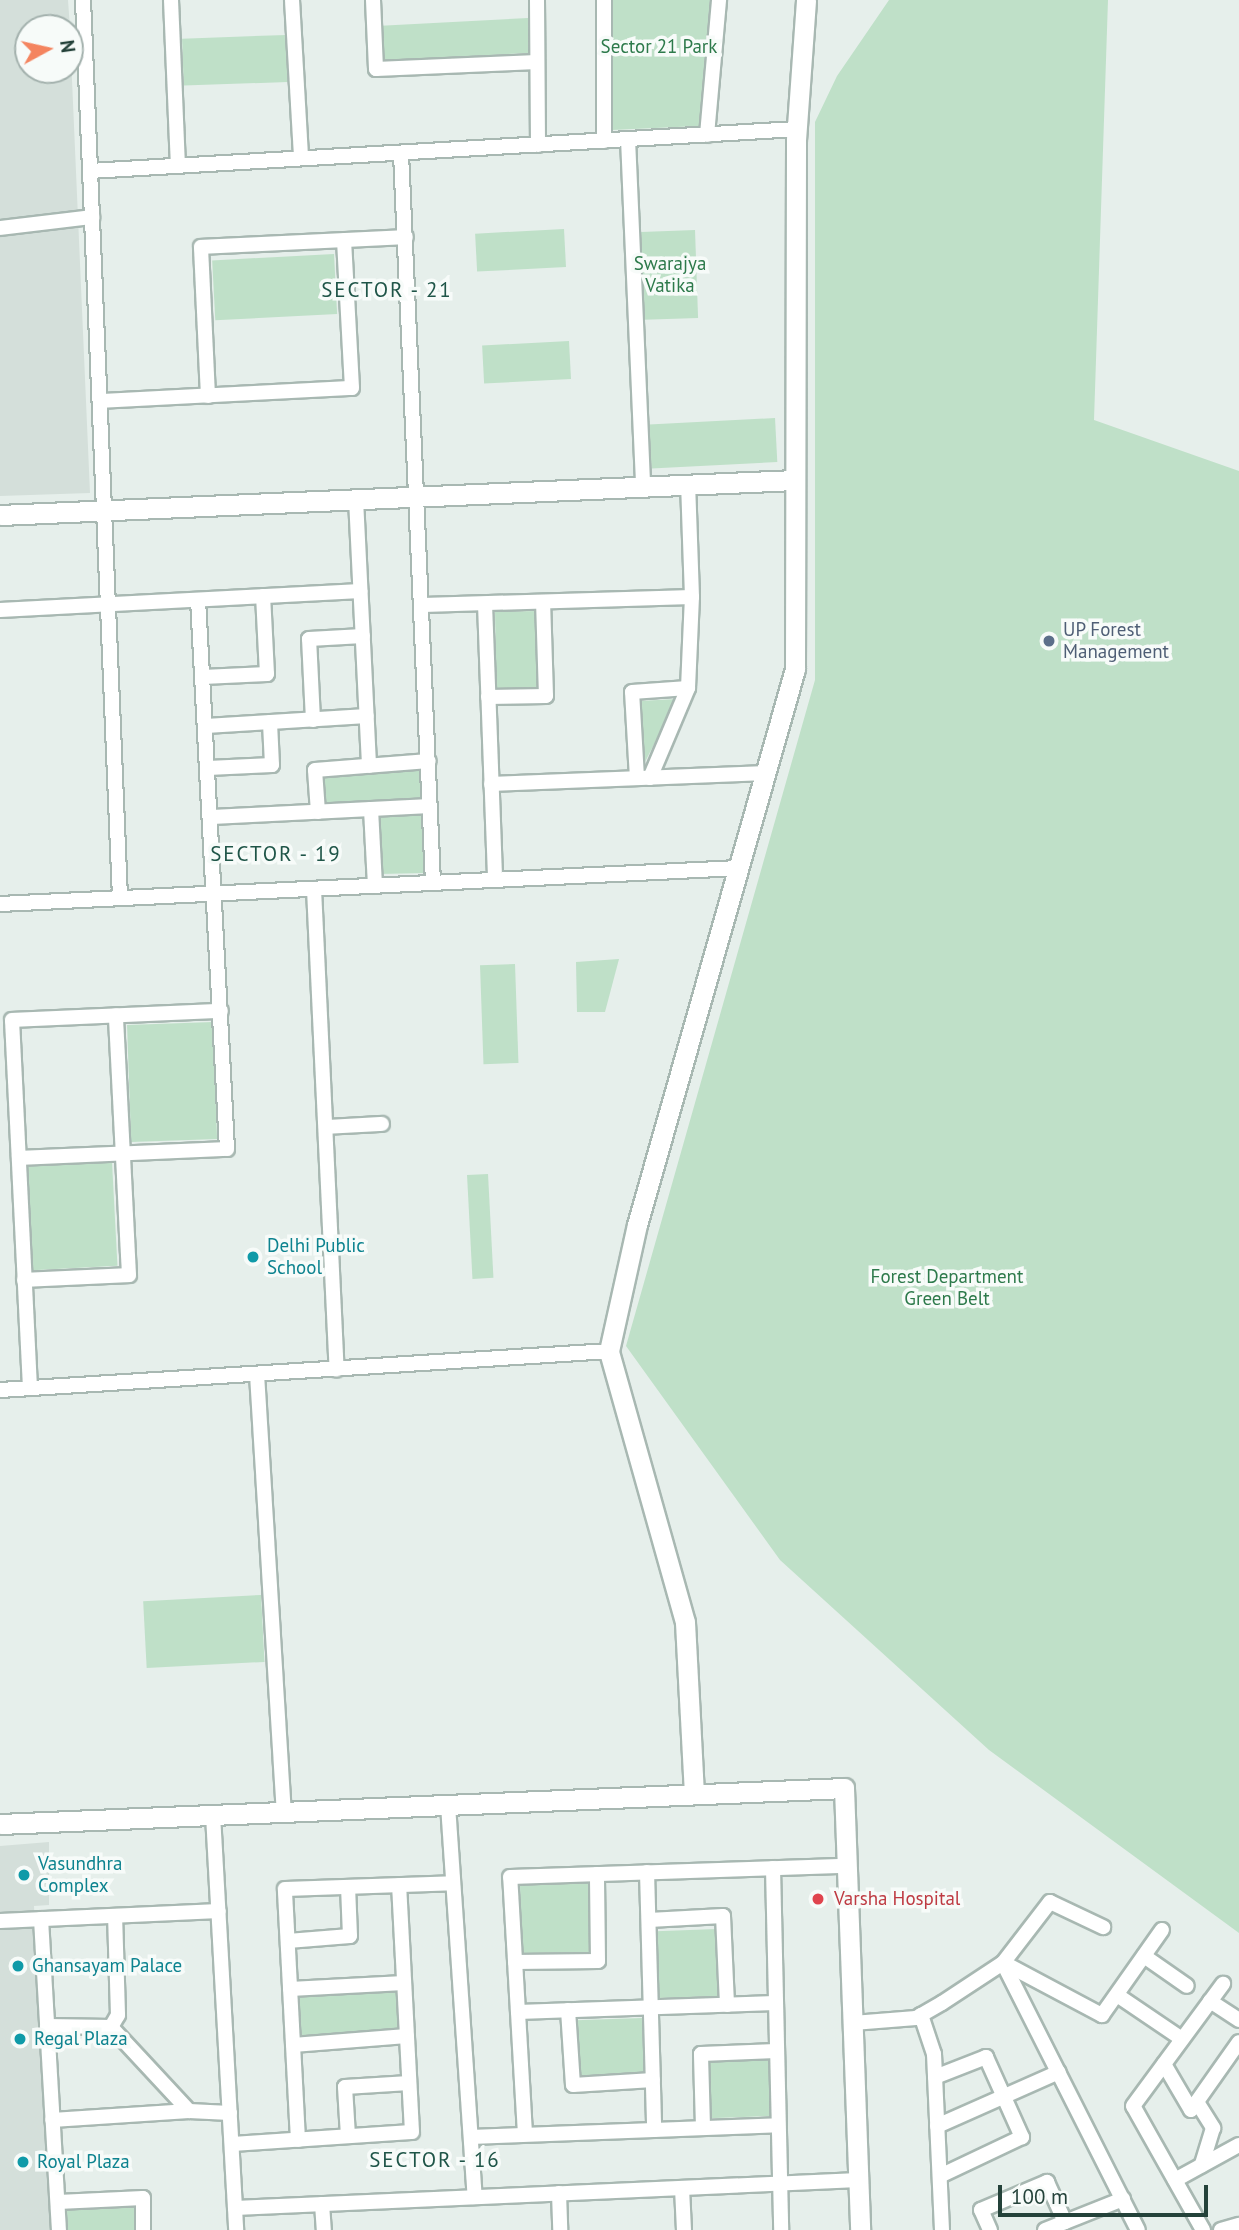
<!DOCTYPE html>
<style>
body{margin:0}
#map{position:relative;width:1239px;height:2230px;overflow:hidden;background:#e6efeb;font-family:"PT Sans",sans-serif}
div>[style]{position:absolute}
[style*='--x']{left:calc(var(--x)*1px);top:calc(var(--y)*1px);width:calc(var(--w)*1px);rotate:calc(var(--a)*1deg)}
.built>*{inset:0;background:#d4dfda}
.green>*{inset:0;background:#bfe0c8;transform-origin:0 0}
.roads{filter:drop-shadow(2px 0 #a8b8b2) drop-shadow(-2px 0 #a8b8b2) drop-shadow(0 2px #a8b8b2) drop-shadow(0 -2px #a8b8b2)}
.street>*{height:14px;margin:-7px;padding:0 7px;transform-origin:7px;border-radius:7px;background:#fff}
.secondary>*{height:19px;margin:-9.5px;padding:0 9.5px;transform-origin:9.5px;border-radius:9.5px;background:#fff}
.dots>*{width:19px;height:19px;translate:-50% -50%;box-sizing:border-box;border:4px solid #f7fbf9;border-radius:50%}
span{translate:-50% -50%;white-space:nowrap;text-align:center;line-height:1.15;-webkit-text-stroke:7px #f7fbf9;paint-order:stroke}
.park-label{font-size:19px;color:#2d7a4b}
.service-label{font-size:19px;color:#4e5e75}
.left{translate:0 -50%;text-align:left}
.culture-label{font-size:19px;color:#0d838f}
.health-label{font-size:19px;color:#be3a42}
.neighbourhood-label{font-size:21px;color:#1f5548;letter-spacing:2px}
.north{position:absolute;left:14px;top:14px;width:70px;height:70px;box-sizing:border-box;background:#f7fbf9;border:2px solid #a3b1ad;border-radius:50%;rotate:82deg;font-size:19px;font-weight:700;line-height:28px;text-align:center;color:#24423a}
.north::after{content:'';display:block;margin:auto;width:24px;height:32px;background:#f4845f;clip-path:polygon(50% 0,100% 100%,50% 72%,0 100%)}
.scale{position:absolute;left:998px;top:2185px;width:210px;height:32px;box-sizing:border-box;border:4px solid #24423a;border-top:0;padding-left:9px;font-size:21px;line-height:24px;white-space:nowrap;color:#24423a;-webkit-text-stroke:5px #f7fbf9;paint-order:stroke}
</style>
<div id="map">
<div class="built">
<div style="clip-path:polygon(0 0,68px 0,70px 28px,28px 28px,28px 70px,70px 70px,70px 34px,90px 493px,0 496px)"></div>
<div style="clip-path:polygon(49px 1842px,49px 1905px,34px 1906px,50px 2230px,0 2230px,0 1846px)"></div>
</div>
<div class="green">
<div style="clip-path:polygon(612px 0,710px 0,699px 126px,612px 130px)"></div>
<div style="clip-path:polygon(889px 0,1108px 0,1094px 420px,1239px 471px,1239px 1933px,989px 1750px,780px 1560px,626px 1346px,815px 680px,815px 122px,837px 76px)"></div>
<div style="left:528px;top:18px;width:35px;height:147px;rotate:87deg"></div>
<div style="left:286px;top:35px;width:47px;height:104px;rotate:88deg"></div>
<div style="left:564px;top:229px;width:38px;height:89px;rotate:87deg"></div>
<div style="left:695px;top:230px;width:88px;height:54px;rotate:88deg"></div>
<div style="left:334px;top:254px;width:60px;height:122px;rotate:87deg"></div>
<div style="left:569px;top:341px;width:38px;height:87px;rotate:87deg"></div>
<div style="left:775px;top:418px;width:44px;height:126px;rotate:87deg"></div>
<div style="left:537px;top:611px;width:78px;height:42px;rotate:89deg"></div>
<div style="clip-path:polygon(677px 699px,644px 764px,639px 701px)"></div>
<div style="clip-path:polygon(422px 770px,426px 873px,379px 874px,375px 805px,324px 808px,321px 774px)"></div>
<div style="clip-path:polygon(619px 959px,605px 1012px,577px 1012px,576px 962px)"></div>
<div style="left:515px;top:964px;width:99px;height:35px;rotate:88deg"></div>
<div style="left:213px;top:1022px;width:117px;height:86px;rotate:88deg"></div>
<div style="left:112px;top:1162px;width:104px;height:85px;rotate:87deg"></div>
<div style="left:488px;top:1174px;width:104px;height:21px;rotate:87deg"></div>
<div style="left:261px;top:1595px;width:67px;height:118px;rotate:87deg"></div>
<div style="left:588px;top:1883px;width:69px;height:68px;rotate:89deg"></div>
<div style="left:717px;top:1929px;width:67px;height:61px;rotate:88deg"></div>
<div style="left:398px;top:1992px;width:39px;height:99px;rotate:87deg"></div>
<div style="left:642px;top:2018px;width:56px;height:66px;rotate:88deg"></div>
<div style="left:770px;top:2059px;width:57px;height:64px;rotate:88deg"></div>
<div style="clip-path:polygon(137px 2202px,138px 2230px,68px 2230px,66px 2206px)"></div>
</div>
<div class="roads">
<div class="street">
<div style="--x:83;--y:0;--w:899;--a:87.64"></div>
<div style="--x:171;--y:0;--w:165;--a:87.6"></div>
<div style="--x:292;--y:0;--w:158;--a:86.7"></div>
<div style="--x:373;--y:0;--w:69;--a:87.5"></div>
<div style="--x:376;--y:69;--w:161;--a:-2.5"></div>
<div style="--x:537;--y:0;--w:145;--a:89.6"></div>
<div style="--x:707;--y:135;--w:136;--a:-84.9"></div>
<div style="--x:628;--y:139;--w:348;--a:87.5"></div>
<div style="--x:604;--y:141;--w:141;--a:-90"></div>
<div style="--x:401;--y:153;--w:731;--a:87.49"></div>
<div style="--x:90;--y:171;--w:707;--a:-3.4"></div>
<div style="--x:0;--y:228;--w:93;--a:-6.8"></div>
<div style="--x:208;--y:396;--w:149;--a:-92.7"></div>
<div style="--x:201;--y:247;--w:205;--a:-2.8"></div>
<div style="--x:100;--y:401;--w:252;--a:-3"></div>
<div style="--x:352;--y:388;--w:148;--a:-93.1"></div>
<div style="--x:356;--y:499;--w:267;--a:87.2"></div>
<div style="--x:485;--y:604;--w:276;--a:87.9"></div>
<div style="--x:423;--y:605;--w:269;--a:-1.7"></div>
<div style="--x:0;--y:610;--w:361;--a:-3"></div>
<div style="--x:203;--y:677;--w:64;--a:-2.7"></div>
<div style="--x:267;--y:674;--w:78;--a:-92.9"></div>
<div style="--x:488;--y:697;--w:58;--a:-1"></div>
<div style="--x:546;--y:696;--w:94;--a:-91.8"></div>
<div style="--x:313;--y:720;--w:81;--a:-92.8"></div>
<div style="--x:309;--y:639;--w:54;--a:-3.2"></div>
<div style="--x:206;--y:726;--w:161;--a:-3.6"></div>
<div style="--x:208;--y:768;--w:64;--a:-2.7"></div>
<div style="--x:272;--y:765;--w:43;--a:-92.7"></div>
<div style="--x:637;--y:778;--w:86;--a:-93.3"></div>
<div style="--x:632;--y:692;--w:56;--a:-4.1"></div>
<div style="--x:650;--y:778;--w:98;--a:-67.1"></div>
<div style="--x:688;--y:688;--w:91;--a:-87.5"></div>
<div style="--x:692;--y:597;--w:112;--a:-92"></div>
<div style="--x:491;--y:784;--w:275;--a:-2.3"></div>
<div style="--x:371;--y:809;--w:59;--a:-2.9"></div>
<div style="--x:318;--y:812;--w:42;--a:-94.1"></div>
<div style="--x:315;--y:770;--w:114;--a:-4.5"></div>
<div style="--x:212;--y:817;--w:159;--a:-2.9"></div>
<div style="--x:371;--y:809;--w:77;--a:87"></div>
<div style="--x:314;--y:889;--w:481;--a:87.3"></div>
<div style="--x:0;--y:904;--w:739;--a:-2.79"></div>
<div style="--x:326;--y:1127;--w:56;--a:-3.1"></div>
<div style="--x:19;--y:1158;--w:208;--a:-2.5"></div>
<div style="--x:227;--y:1149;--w:550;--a:-93.02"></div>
<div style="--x:24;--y:1280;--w:105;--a:-2.7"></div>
<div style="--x:129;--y:1275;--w:260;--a:-92.9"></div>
<div style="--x:257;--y:1374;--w:439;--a:86.5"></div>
<div style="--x:30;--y:1388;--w:368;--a:-92.8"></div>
<div style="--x:12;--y:1020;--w:209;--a:-2.5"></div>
<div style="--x:0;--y:1390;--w:610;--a:-3.66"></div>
<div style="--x:448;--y:1805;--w:393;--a:86.1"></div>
<div style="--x:213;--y:1815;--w:416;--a:86.8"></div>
<div style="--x:773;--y:1868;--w:362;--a:88.7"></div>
<div style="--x:647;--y:1872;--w:258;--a:88.4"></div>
<div style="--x:41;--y:1919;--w:312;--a:86.7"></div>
<div style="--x:649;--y:1920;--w:74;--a:-3.1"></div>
<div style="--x:723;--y:1916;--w:89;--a:87.4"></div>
<div style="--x:0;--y:1921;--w:219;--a:-2.6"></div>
<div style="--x:288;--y:1941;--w:62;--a:-4.6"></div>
<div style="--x:350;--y:1936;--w:49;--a:-92.3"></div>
<div style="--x:1144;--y:1956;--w:52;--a:34.9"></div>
<div style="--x:515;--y:1962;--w:83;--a:-0.7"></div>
<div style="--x:598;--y:1961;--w:87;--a:-90.7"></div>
<div style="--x:1003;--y:1963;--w:299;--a:63.2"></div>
<div style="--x:1004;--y:1963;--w:111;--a:28"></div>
<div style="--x:1102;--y:2015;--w:104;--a:-54.8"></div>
<div style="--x:290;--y:1989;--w:114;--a:-3"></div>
<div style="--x:1117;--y:1995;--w:78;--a:34.1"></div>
<div style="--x:1210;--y:2001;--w:35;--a:33"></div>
<div style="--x:568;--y:2010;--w:75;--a:86.2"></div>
<div style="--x:573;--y:2085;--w:80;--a:-3.6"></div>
<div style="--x:518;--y:2012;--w:257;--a:-2"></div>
<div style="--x:921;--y:2015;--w:41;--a:71.6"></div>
<div style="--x:934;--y:2054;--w:176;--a:87.4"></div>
<div style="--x:853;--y:2023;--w:63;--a:-4.5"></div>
<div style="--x:916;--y:2018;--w:30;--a:-30"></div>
<div style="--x:942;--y:2003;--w:73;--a:-33.3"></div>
<div style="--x:1003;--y:1963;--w:77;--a:-52.4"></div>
<div style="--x:1050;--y:1902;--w:59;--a:25.3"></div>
<div style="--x:47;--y:2026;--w:64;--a:0.9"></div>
<div style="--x:111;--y:2027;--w:115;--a:47.1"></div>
<div style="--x:189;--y:2111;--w:137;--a:176.2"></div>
<div style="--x:111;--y:2027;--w:14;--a:-60"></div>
<div style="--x:118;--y:2015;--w:99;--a:-91.7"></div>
<div style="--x:293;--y:2045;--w:114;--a:-4.5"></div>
<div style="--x:1164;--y:2064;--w:53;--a:59.6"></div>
<div style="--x:1191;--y:2110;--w:83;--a:-54.8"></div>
<div style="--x:935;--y:2077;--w:55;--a:-21.4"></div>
<div style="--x:986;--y:2057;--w:88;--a:65.8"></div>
<div style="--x:1022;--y:2137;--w:91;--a:154.6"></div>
<div style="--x:1197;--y:2102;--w:31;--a:58"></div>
<div style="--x:1213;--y:2128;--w:39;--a:107"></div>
<div style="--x:189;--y:2111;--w:41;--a:2.8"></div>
<div style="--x:937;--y:2126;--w:133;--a:-23.9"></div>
<div style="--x:703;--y:2127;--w:73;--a:-91.6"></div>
<div style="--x:701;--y:2054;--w:75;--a:-2.3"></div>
<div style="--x:525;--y:2134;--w:257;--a:-93.3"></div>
<div style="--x:510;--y:1877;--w:337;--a:-1.9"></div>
<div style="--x:348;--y:2136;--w:49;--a:-93.5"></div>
<div style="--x:345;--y:2087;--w:64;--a:-3.6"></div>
<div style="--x:471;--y:2137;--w:307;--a:-2.2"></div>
<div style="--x:298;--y:2140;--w:251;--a:-93"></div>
<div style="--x:285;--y:1889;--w:168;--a:-2"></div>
<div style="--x:232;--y:2144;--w:180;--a:-3.8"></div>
<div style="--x:412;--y:2132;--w:247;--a:-93"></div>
<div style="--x:1175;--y:2180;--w:73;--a:-28.7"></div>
<div style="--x:682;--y:2188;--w:42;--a:87.3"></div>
<div style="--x:559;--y:2193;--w:37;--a:88"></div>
<div style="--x:58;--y:2202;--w:85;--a:-2.7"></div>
<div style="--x:143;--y:2198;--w:32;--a:90"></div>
<div style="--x:322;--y:2204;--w:26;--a:86"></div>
<div style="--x:235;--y:2208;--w:624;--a:-2.57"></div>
<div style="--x:990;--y:2230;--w:22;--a:-114"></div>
<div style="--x:981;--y:2210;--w:72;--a:-23"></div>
<div style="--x:1047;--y:2182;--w:44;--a:65.8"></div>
<div style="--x:1045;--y:2230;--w:84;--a:-21.7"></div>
<div style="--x:1203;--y:2230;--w:142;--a:-119.4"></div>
<div style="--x:1133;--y:2106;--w:152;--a:-53.6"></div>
<div style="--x:1221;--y:2230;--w:19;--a:-16"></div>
</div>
<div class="secondary">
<div style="--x:0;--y:515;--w:796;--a:-2.52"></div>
<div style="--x:694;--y:1794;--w:172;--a:-93"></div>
<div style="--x:685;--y:1622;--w:281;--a:-105.7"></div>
<div style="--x:609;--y:1351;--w:129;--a:-77.5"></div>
<div style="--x:637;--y:1225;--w:578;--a:-74.14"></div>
<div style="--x:795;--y:669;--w:529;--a:-89.89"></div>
<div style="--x:796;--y:140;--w:140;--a:-85.9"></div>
<div style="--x:0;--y:1824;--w:845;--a:-2.44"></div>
<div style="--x:844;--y:1788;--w:442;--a:87.9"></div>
</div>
</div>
<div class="dots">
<div style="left:1049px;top:641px;background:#5c6f8a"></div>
<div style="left:253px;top:1257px;background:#0f9aa8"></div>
<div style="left:24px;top:1875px;background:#0f9aa8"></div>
<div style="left:818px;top:1899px;background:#e0444e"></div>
<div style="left:18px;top:1966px;background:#0f9aa8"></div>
<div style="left:20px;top:2039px;background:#0f9aa8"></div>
<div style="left:23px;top:2162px;background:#0f9aa8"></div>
</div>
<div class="park-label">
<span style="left:659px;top:47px">Sector 21 Park</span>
<span style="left:670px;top:275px">Swarajya<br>Vatika</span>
<span style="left:947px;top:1288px">Forest Department<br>Green Belt</span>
</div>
<div class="service-label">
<span class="left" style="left:1063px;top:641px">UP Forest<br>Management</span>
</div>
<div class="culture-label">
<span class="left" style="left:267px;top:1257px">Delhi Public<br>School</span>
<span class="left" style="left:38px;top:1875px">Vasundhra<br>Complex</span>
<span class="left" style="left:32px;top:1966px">Ghansayam Palace</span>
<span class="left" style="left:34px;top:2039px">Regal Plaza</span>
<span class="left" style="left:37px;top:2162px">Royal Plaza</span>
</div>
<div class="health-label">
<span class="left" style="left:834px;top:1899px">Varsha Hospital</span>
</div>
<div class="neighbourhood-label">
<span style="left:387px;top:290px">SECTOR - 21</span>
<span style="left:276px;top:854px">SECTOR - 19</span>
<span style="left:435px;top:2160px">SECTOR - 16</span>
</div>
<div class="north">N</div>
<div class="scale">100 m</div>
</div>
